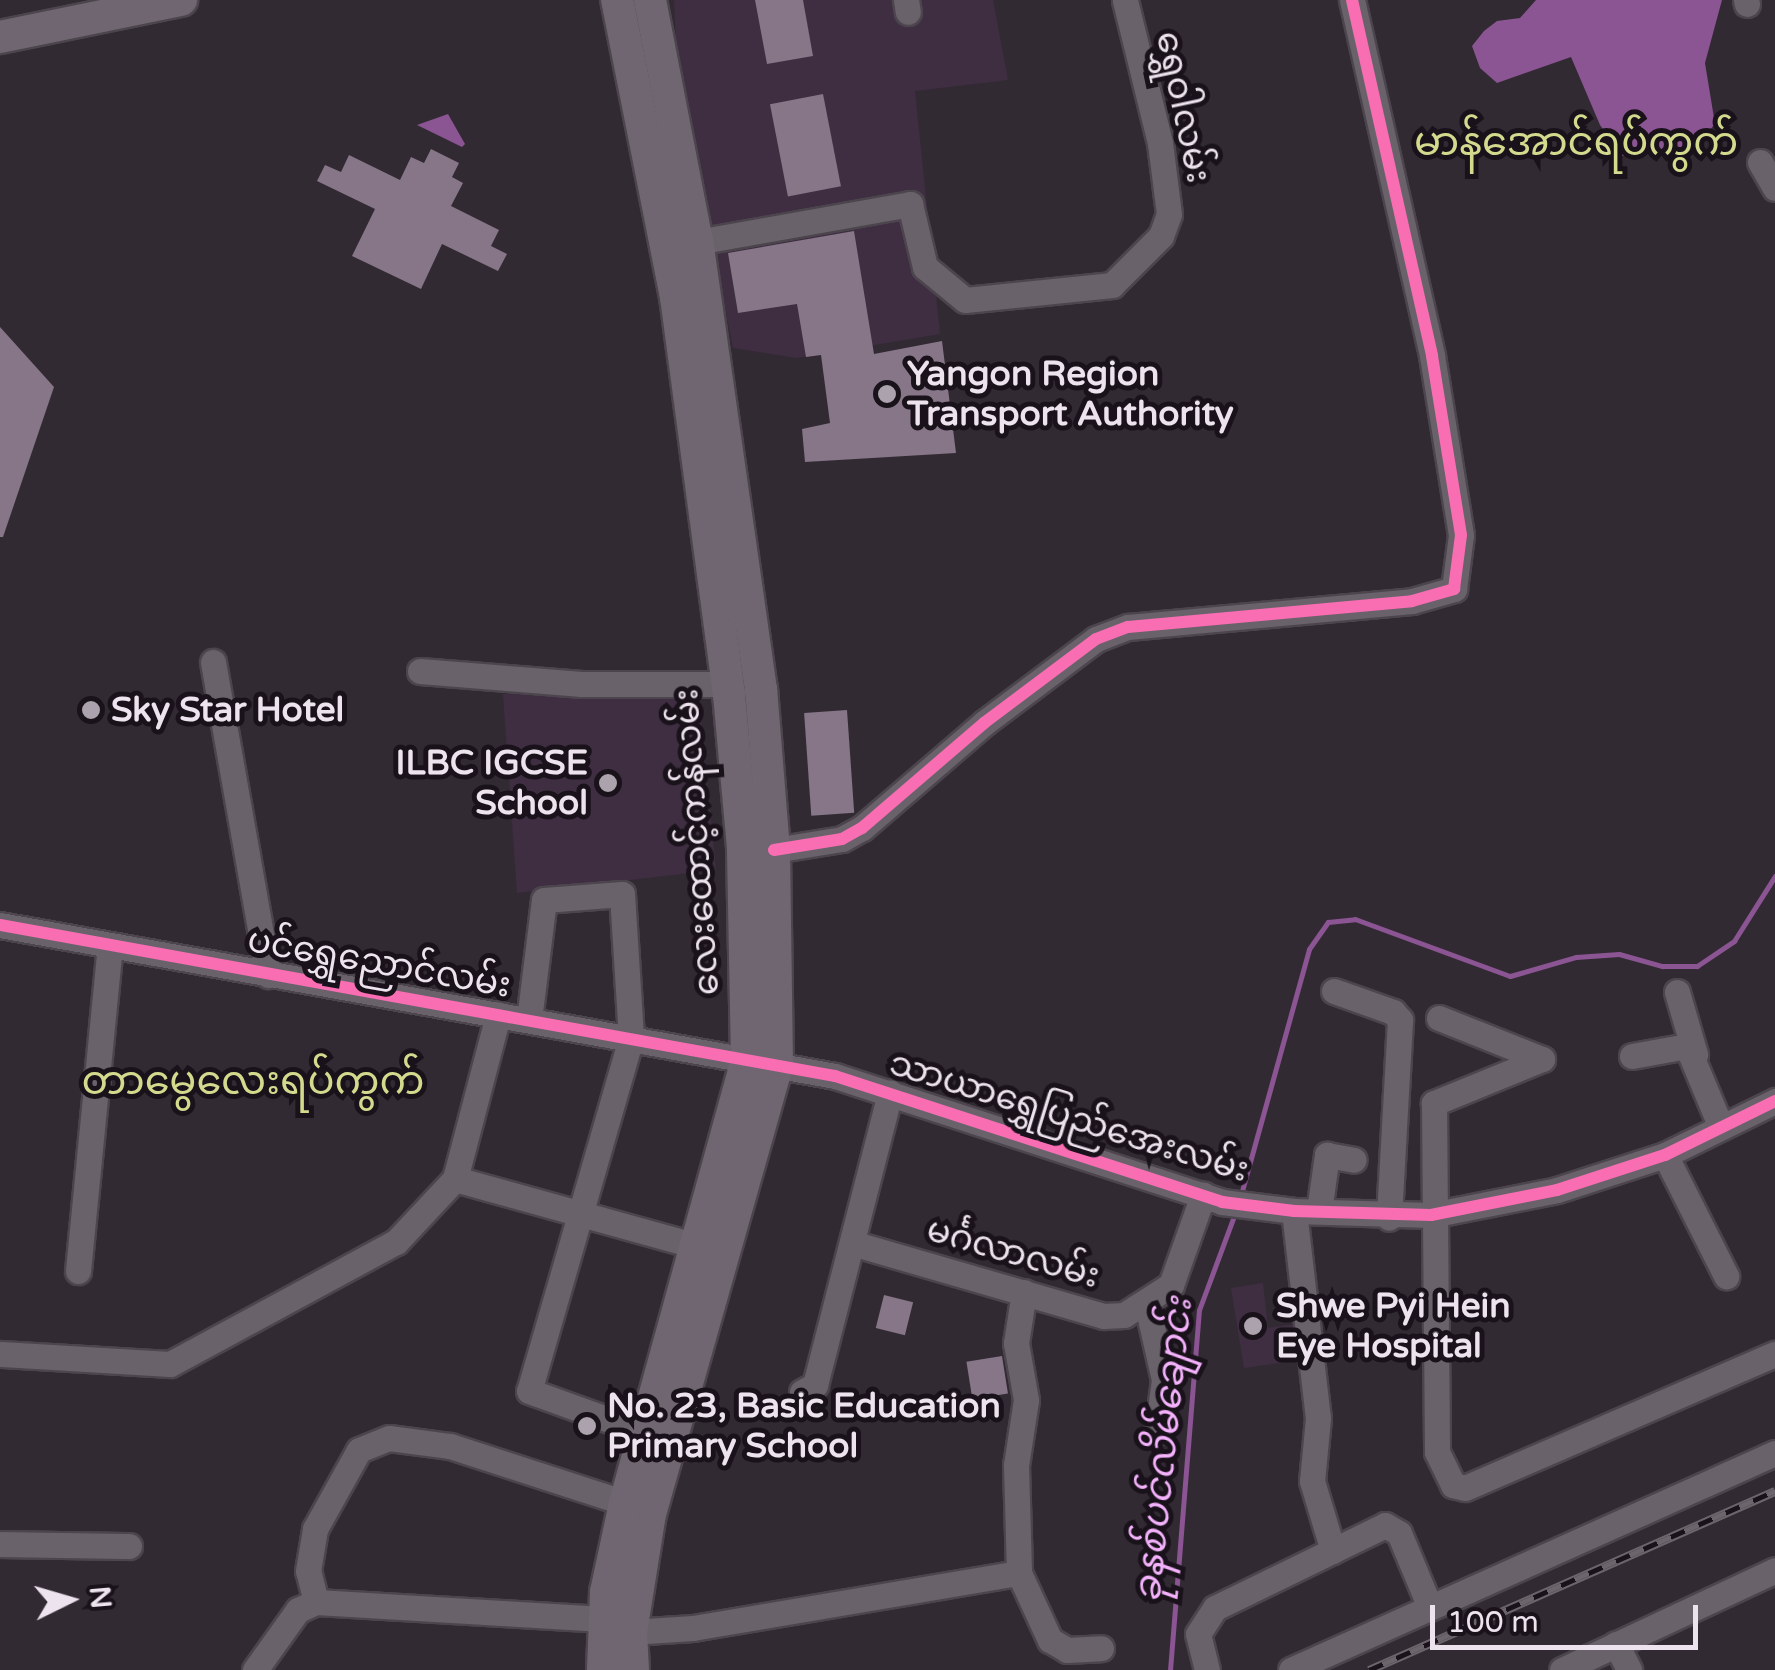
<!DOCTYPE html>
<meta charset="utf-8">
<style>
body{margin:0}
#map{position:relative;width:1775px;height:1670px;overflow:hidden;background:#322a33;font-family:"Varela Round","Noto Sans Myanmar",sans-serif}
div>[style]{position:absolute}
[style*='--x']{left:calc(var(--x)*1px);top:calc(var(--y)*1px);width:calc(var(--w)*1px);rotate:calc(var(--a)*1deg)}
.built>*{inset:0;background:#3f2d42}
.water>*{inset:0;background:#8b5492}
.stream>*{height:5px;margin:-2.5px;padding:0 2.5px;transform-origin:2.5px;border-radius:2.5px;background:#8b5492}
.building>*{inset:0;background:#867688;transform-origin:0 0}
.roads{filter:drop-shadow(2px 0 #4c454d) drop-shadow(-2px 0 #4c454d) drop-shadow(0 2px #4c454d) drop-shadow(0 -2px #4c454d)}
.minor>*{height:25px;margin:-12.5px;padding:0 12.5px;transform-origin:12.5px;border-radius:12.5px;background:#69626a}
.major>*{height:32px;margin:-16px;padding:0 16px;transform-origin:16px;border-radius:16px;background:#706671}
.rail>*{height:9px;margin-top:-4.5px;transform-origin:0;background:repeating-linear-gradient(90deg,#19121a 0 15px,#6c666c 0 30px);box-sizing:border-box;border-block:2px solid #6c666c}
.cycleway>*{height:12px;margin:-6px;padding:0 6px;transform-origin:6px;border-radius:6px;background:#f96db3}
.dots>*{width:28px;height:28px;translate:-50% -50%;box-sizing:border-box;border:5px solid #19121a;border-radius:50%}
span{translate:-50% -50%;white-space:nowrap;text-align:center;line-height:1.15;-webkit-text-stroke:10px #19121a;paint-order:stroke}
.street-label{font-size:35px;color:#ede3ee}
.poi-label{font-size:35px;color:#ede3ee;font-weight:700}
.left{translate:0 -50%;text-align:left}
.right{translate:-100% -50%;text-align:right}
.water-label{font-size:38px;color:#f3b2fb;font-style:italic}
.quarter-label{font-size:40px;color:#d3da8d}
.north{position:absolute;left:20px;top:1550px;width:100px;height:100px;-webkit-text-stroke:8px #19121a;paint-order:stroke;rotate:85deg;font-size:28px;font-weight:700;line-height:40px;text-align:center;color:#ede3ee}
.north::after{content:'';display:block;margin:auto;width:35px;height:45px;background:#ede3ee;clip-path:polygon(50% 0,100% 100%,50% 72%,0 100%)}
.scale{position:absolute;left:1430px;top:1605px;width:268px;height:45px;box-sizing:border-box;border:5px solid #ede3ee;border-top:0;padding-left:12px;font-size:30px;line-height:35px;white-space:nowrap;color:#ede3ee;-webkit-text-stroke:8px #19121a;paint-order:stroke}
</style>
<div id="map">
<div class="built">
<div style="clip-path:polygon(674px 0,993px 0,1008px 80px,915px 91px,940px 334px,797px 358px,733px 348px,677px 68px)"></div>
<div style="clip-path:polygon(503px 694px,699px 696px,716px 870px,517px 893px)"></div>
<div style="clip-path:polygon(1263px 1283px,1268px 1328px,1295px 1324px,1299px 1360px,1244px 1368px,1231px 1288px)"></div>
</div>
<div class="water">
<div style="clip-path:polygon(1536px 0,1722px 0,1705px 63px,1715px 124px,1685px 159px,1648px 152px,1622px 156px,1600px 125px,1571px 57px,1497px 83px,1480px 68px,1472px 46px,1484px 31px,1497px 21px,1520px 18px)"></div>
<div style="clip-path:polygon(448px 114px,465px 144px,462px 147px,417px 125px)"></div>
</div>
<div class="stream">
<div style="--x:1240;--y:1198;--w:258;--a:-74.5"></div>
<div style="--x:1309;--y:949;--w:33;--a:-55"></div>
<div style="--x:1328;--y:922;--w:27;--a:-6"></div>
<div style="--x:1355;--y:919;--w:165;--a:20.2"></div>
<div style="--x:1510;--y:976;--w:69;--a:-16.1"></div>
<div style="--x:1576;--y:957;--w:43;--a:-4"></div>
<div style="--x:1619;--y:954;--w:45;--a:15.6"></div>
<div style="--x:1662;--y:966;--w:35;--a:0"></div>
<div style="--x:1697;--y:966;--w:45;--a:-34"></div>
<div style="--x:1734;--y:941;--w:77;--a:-57.8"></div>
<div style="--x:1170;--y:1670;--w:361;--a:-85.4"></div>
<div style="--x:1199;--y:1310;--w:103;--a:-69.6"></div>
</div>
<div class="building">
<div style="clip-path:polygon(755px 0,803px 0,813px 56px,767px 64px)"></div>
<div style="left:823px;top:94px;width:94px;height:54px;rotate:79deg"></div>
<div style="clip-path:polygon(431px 149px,459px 163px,452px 177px,463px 183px,451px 206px,499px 230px,491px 246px,507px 254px,498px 271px,442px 244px,421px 289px,352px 256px,375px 209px,317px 181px,325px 165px,341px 172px,349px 155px,400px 180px,411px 157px,424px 163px)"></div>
<div style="clip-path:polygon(854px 231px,874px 354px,942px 341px,956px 453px,805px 462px,802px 429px,830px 423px,821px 355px,806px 357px,797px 304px,738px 313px,728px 253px)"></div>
<div style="clip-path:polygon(0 327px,54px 387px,3px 537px,0 537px)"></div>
<div style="left:847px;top:710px;width:103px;height:43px;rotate:86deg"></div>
<div style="left:884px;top:1295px;width:30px;height:34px;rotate:14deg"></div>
<div style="left:1002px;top:1356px;width:38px;height:36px;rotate:81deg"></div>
</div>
<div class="roads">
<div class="minor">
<div style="--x:906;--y:0;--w:12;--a:81"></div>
<div style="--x:1746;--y:0;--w:4;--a:76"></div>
<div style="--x:1760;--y:162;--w:30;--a:60"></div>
<div style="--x:680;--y:245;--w:234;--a:-10.1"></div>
<div style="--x:910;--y:204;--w:65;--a:76.6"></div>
<div style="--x:925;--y:267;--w:52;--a:39.5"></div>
<div style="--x:965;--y:300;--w:148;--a:-5.8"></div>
<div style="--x:1112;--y:285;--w:69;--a:-45"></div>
<div style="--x:1161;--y:236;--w:23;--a:-70"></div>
<div style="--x:1169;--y:214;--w:72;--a:-97.2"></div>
<div style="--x:1160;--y:143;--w:147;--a:-103.8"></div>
<div style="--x:213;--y:662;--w:318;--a:80"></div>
<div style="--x:420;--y:671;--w:162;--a:4.6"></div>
<div style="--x:581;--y:684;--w:147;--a:0"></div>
<div style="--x:774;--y:850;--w:69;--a:-9.2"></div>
<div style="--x:842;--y:839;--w:23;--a:-29"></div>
<div style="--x:862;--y:828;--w:161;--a:-40.7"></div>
<div style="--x:984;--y:723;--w:140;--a:-36.9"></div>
<div style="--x:1096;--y:639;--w:34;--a:-21"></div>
<div style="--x:1128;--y:627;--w:285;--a:-5.2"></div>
<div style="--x:1412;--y:601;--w:44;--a:-15.9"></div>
<div style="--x:1454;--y:589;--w:54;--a:-82.6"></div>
<div style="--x:1461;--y:535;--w:182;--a:-99.2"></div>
<div style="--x:1432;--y:355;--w:364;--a:-102.7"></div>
<div style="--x:0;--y:925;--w:849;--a:10.25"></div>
<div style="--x:835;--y:1076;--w:407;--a:18"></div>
<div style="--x:1222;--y:1202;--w:73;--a:7.1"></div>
<div style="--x:1294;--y:1211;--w:137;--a:1.7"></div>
<div style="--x:1431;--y:1215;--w:128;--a:-11.2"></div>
<div style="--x:1557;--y:1190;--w:114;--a:-18"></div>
<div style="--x:1665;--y:1155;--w:123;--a:-26.1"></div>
<div style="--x:1334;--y:991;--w:63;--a:19.6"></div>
<div style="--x:1393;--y:1012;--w:11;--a:49"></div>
<div style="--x:1400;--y:1020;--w:198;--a:93.2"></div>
<div style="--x:1677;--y:992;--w:65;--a:73.8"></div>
<div style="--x:1439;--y:1018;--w:111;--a:21.7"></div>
<div style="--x:1542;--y:1059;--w:117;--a:157.8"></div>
<div style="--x:1434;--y:1103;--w:349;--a:89.5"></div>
<div style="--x:1437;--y:1452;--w:37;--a:64"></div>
<div style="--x:1453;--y:1485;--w:12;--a:14"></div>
<div style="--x:1465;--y:1488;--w:338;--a:-23.4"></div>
<div style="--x:529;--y:1020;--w:121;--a:-82.9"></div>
<div style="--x:544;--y:900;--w:78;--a:-4.4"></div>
<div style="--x:622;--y:894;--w:144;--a:86.4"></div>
<div style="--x:631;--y:1038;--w:367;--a:106.1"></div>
<div style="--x:529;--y:1391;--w:123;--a:19.9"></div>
<div style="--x:1632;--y:1056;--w:56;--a:-10.3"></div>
<div style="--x:1687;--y:1046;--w:86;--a:67.3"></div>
<div style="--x:1665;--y:1155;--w:136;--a:63.2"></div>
<div style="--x:455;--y:1179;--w:251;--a:15.5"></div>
<div style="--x:1294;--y:1211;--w:208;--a:83.4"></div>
<div style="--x:1318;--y:1418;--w:63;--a:95.4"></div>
<div style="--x:1312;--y:1481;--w:73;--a:73.3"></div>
<div style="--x:1319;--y:1211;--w:57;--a:-81.9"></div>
<div style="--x:1327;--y:1155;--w:27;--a:10"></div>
<div style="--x:852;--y:1243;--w:262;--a:16.2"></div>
<div style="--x:1104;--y:1316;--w:20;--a:-3"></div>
<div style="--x:1124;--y:1315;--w:56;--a:-32.6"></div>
<div style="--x:1171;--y:1285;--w:96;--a:-70.4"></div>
<div style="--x:78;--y:1271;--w:327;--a:-84.4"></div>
<div style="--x:1024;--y:1292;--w:52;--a:98.9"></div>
<div style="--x:1016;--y:1343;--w:58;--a:80"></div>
<div style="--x:1026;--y:1400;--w:66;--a:98.7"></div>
<div style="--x:1016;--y:1465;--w:108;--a:88.4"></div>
<div style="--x:1019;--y:1573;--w:74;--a:65.2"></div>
<div style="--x:1050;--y:1640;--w:20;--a:30"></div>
<div style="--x:1067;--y:1650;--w:34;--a:-3"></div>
<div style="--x:1147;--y:1305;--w:77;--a:77.2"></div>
<div style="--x:1164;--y:1380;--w:52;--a:97.7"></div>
<div style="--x:0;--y:1354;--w:170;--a:3.4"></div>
<div style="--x:170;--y:1364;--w:257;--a:-28.4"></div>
<div style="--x:396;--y:1242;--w:86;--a:-46.9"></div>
<div style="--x:455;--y:1179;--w:170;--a:-75.3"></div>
<div style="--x:802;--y:1392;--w:15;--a:-28"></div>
<div style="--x:815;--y:1385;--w:302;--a:-75.6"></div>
<div style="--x:0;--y:1544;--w:129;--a:0.9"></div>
<div style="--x:316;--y:1602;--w:32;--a:-104"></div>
<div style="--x:308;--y:1571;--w:43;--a:-80.5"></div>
<div style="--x:315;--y:1529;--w:90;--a:-60.9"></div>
<div style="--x:359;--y:1450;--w:32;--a:-22"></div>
<div style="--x:389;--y:1438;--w:62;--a:7.5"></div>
<div style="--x:450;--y:1446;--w:184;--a:18"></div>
<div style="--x:631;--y:1632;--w:62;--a:-3.7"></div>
<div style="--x:693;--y:1628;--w:331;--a:-9.6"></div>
<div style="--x:1616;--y:1644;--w:29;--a:63"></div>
<div style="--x:255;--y:1670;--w:74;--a:-54.4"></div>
<div style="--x:298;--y:1610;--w:20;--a:-24"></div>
<div style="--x:316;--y:1602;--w:288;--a:3.4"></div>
<div style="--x:1207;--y:1670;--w:37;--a:-104"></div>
<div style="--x:1198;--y:1634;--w:31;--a:-57"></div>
<div style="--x:1215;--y:1608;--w:189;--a:-26"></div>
<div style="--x:1385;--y:1525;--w:16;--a:30"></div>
<div style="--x:1399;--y:1533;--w:78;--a:67.4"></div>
<div style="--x:1291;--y:1670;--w:530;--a:-24.15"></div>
<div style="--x:1562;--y:1670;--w:235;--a:-25.1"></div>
</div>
<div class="major">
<div style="--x:0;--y:37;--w:185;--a:-11.6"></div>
<div style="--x:603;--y:1670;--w:78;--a:-87.8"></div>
<div style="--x:606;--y:1592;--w:91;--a:-77.9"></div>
<div style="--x:625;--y:1503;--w:460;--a:-74.6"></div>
<div style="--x:747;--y:1059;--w:211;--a:-91.1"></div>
<div style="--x:743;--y:848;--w:155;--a:-95.2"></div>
<div style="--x:729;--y:694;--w:401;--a:-97.6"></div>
<div style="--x:676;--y:297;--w:303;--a:-101.2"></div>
<div style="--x:633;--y:1670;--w:38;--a:-93"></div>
<div style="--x:631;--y:1632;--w:120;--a:-80.9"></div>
<div style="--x:650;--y:1514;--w:466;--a:-74.2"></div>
<div style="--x:777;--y:1066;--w:216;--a:-90.8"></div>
<div style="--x:774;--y:850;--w:161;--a:-94.6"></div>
<div style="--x:761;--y:690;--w:453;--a:-98.1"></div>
<div style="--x:697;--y:242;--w:247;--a:-101"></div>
</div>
</div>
<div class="rail">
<div style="--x:1369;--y:1670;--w:444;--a:-23.8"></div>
</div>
<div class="cycleway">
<div style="--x:774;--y:850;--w:69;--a:-9.2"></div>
<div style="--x:842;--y:839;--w:23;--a:-29"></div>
<div style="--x:862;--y:828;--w:161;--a:-40.7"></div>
<div style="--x:984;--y:723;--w:140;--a:-36.9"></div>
<div style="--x:1096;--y:639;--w:34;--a:-21"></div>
<div style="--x:1128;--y:627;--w:285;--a:-5.2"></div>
<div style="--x:1412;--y:601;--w:44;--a:-15.9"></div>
<div style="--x:1454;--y:589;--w:54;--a:-82.6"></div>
<div style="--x:1461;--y:535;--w:182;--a:-99.2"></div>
<div style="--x:1432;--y:355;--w:364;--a:-102.7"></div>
<div style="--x:0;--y:925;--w:849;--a:10.25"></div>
<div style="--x:835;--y:1076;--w:407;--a:18"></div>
<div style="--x:1222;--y:1202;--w:73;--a:7.1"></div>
<div style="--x:1294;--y:1211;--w:137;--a:1.7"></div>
<div style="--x:1431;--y:1215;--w:128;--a:-11.2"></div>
<div style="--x:1557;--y:1190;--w:114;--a:-18"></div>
<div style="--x:1665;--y:1155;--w:123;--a:-26.1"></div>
</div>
<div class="dots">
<div style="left:887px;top:394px;background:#aca2ad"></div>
<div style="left:91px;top:710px;background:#aca2ad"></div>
<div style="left:608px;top:783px;background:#aca2ad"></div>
<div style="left:1253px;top:1326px;background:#aca2ad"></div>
<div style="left:587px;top:1426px;background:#aca2ad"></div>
</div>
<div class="street-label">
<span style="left:1183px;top:107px;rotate:78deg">ရွှေဝါလမ်း</span>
<span style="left:697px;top:842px;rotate:-94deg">လေးထောင့်ကန်လမ်း</span>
<span style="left:379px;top:963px;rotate:10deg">ပင်ရွှေညောင်လမ်း</span>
<span style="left:1069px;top:1117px;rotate:17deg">သာယာရွှေပြည်အေးလမ်း</span>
<span style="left:1013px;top:1253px;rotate:16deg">မင်္ဂလာလမ်း</span>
</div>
<div class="poi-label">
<span class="left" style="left:907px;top:394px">Yangon Region<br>Transport Authority</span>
<span class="left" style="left:111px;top:710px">Sky Star Hotel</span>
<span class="right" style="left:588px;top:783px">ILBC IGCSE<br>School</span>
<span class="left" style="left:1276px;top:1326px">Shwe Pyi Hein<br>Eye Hospital</span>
<span class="left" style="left:607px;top:1426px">No. 23, Basic Education<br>Primary School</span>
</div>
<div class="water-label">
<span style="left:1164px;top:1450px;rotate:-84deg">ခုနစ်ပင်လိမ်ချောင်း</span>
</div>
<div class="quarter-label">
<span style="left:1576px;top:142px">မာန်အောင်ရပ်ကွက်</span>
<span style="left:253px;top:1081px">တာမွေလေးရပ်ကွက်</span>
</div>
<div class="north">N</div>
<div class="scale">100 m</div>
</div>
